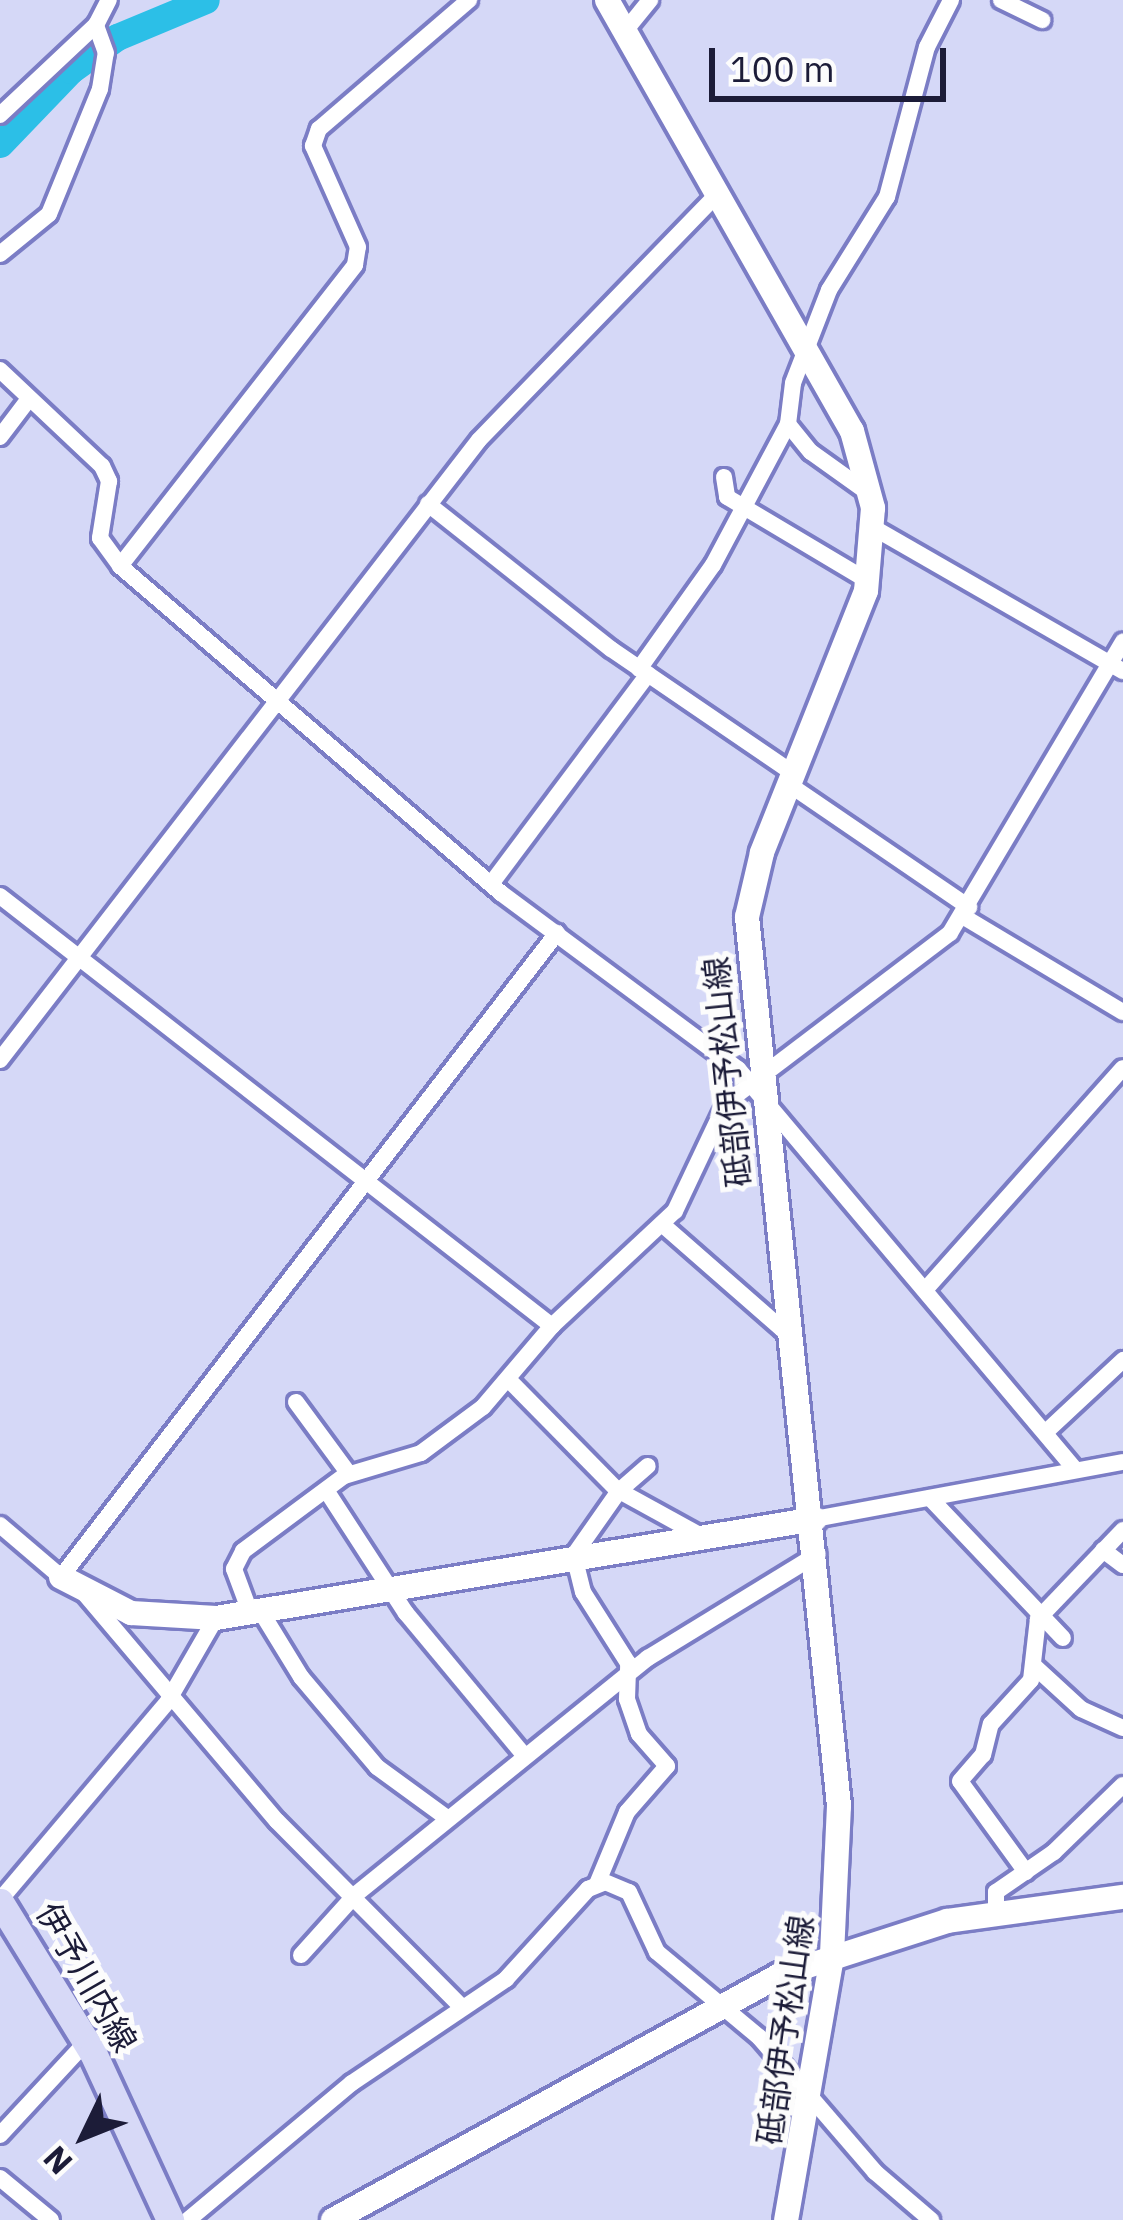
<!DOCTYPE html>
<meta charset="utf-8">
<style>
body{margin:0}
#map{position:relative;width:1123px;height:2220px;overflow:hidden;background:#d5d8f7;font-family:"IBM Plex Sans","Noto Sans JP",sans-serif}
div>[style]{position:absolute}
[style*='--x']{left:calc(var(--x)*1px);top:calc(var(--y)*1px);width:calc(var(--w)*1px);rotate:calc(var(--a)*1deg)}
.river>*{height:27px;margin:-13.5px;padding:0 13.5px;transform-origin:13.5px;border-radius:13.5px;background:#2cbfe7}
.roads{filter:drop-shadow(3px 0 #7b7dc5) drop-shadow(-3px 0 #7b7dc5) drop-shadow(0 3px #7b7dc5) drop-shadow(0 -3px #7b7dc5)}
.street>*{height:16px;margin:-8px;padding:0 8px;transform-origin:8px;border-radius:8px;background:#fff}
.secondary>*{height:24px;margin:-12px;padding:0 12px;transform-origin:12px;border-radius:12px;background:#fff}
.primary>*{height:27px;margin:-13.5px;padding:0 13.5px;transform-origin:13.5px;border-radius:13.5px;background:#d7d9f7}
span{translate:-50% -50%;white-space:nowrap;text-align:center;line-height:1.15;-webkit-text-stroke:10px #fcfcfc;paint-order:stroke}
.street-label{font-size:33px;color:#1c1c38}
.north{position:absolute;left:24px;top:2076px;width:120px;height:120px;-webkit-text-stroke:9px #fcfcfc;paint-order:stroke;rotate:227deg;font-size:33px;font-weight:700;line-height:48px;text-align:center;color:#1c1c38}
.north::after{content:'';display:block;margin:auto;width:42px;height:54px;background:#1c1c38;clip-path:polygon(50% 0,100% 100%,50% 72%,0 100%)}
.scale{position:absolute;left:709px;top:48px;width:237px;height:54px;box-sizing:border-box;border:6px solid #1c1c38;border-top:0;padding-left:15px;font-size:36px;line-height:42px;white-space:nowrap;color:#1c1c38;-webkit-text-stroke:9px #fcfcfc;paint-order:stroke}
</style>
<div id="map">
<div class="river">
<div style="--x:0;--y:144;--w:103;--a:-46.2"></div>
<div style="--x:71;--y:70;--w:57;--a:-35.7"></div>
<div style="--x:117;--y:37;--w:96;--a:-22.6"></div>
</div>
<div class="roads">
<div class="street">
<div style="--x:1001;--y:0;--w:46;--a:26"></div>
<div style="--x:625;--y:31;--w:40;--a:-51"></div>
<div style="--x:0;--y:115;--w:132;--a:-43.2"></div>
<div style="--x:96;--y:25;--w:28;--a:-63"></div>
<div style="--x:0;--y:254;--w:63;--a:-39.2"></div>
<div style="--x:49;--y:214;--w:135;--a:-67.8"></div>
<div style="--x:100;--y:89;--w:36;--a:-81"></div>
<div style="--x:106;--y:53;--w:30;--a:-110"></div>
<div style="--x:0;--y:370;--w:140;--a:43.3"></div>
<div style="--x:102;--y:466;--w:17;--a:65"></div>
<div style="--x:109;--y:481;--w:58;--a:99"></div>
<div style="--x:100;--y:538;--w:34;--a:54"></div>
<div style="--x:120;--y:566;--w:502;--a:40.64"></div>
<div style="--x:501;--y:893;--w:295;--a:36.6"></div>
<div style="--x:738;--y:1069;--w:522;--a:49.9"></div>
<div style="--x:788;--y:424;--w:36;--a:51"></div>
<div style="--x:811;--y:452;--w:74;--a:35.6"></div>
<div style="--x:0;--y:437;--w:46;--a:-52.9"></div>
<div style="--x:724;--y:477;--w:20;--a:81"></div>
<div style="--x:727;--y:497;--w:164;--a:30.8"></div>
<div style="--x:428;--y:504;--w:233;--a:38.4"></div>
<div style="--x:611;--y:649;--w:222;--a:34.3"></div>
<div style="--x:874;--y:528;--w:287;--a:29.9"></div>
<div style="--x:120;--y:566;--w:382;--a:-52"></div>
<div style="--x:355;--y:265;--w:18;--a:-81"></div>
<div style="--x:358;--y:247;--w:111;--a:-114"></div>
<div style="--x:313;--y:146;--w:18;--a:-71"></div>
<div style="--x:319;--y:129;--w:198;--a:-40.7"></div>
<div style="--x:639;--y:669;--w:128;--a:-54.6"></div>
<div style="--x:713;--y:565;--w:160;--a:-62"></div>
<div style="--x:788;--y:424;--w:41;--a:-83"></div>
<div style="--x:793;--y:383;--w:100;--a:-68.8"></div>
<div style="--x:829;--y:290;--w:110;--a:-58.1"></div>
<div style="--x:887;--y:197;--w:155;--a:-75.1"></div>
<div style="--x:927;--y:47;--w:53;--a:-62.9"></div>
<div style="--x:790;--y:785;--w:217;--a:34.3"></div>
<div style="--x:491;--y:884;--w:262;--a:-53.2"></div>
<div style="--x:0;--y:896;--w:700;--a:37.92"></div>
<div style="--x:964;--y:917;--w:185;--a:30.9"></div>
<div style="--x:0;--y:1060;--w:783;--a:-52.31"></div>
<div style="--x:479;--y:440;--w:344;--a:-45.9"></div>
<div style="--x:663;--y:1225;--w:158;--a:41.2"></div>
<div style="--x:782;--y:1329;--w:9;--a:0"></div>
<div style="--x:925;--y:1290;--w:297;--a:-48.3"></div>
<div style="--x:510;--y:1381;--w:151;--a:45.5"></div>
<div style="--x:616;--y:1489;--w:94;--a:28.8"></div>
<div style="--x:296;--y:1402;--w:89;--a:53.6"></div>
<div style="--x:1048;--y:1430;--w:103;--a:-43"></div>
<div style="--x:326;--y:1490;--w:147;--a:57"></div>
<div style="--x:406;--y:1613;--w:185;--a:50.3"></div>
<div style="--x:930;--y:1498;--w:193;--a:46.5"></div>
<div style="--x:815;--y:1519;--w:313;--a:-10.5"></div>
<div style="--x:0;--y:1525;--w:80;--a:40.4"></div>
<div style="--x:61;--y:1577;--w:813;--a:-52.4"></div>
<div style="--x:1103;--y:1550;--w:25;--a:37"></div>
<div style="--x:85;--y:1594;--w:297;--a:49.8"></div>
<div style="--x:277;--y:1821;--w:260;--a:45.2"></div>
<div style="--x:260;--y:1610;--w:79;--a:58.5"></div>
<div style="--x:301;--y:1677;--w:118;--a:49.8"></div>
<div style="--x:377;--y:1767;--w:87;--a:36.1"></div>
<div style="--x:250;--y:1612;--w:46;--a:-110.4"></div>
<div style="--x:234;--y:1569;--w:20;--a:-63"></div>
<div style="--x:243;--y:1551;--w:126;--a:-36.6"></div>
<div style="--x:344;--y:1476;--w:80;--a:-16.6"></div>
<div style="--x:421;--y:1453;--w:77;--a:-36.6"></div>
<div style="--x:483;--y:1407;--w:106;--a:-49.6"></div>
<div style="--x:552;--y:1326;--w:168;--a:-43.1"></div>
<div style="--x:675;--y:1211;--w:119;--a:-64.7"></div>
<div style="--x:726;--y:1103;--w:281;--a:-37.2"></div>
<div style="--x:950;--y:933;--w:339;--a:-59.3"></div>
<div style="--x:1033;--y:1665;--w:65;--a:42.5"></div>
<div style="--x:1081;--y:1709;--w:46;--a:24.3"></div>
<div style="--x:1026;--y:1872;--w:112;--a:-126"></div>
<div style="--x:960;--y:1781;--w:35;--a:-49"></div>
<div style="--x:983;--y:1755;--w:32;--a:-76"></div>
<div style="--x:991;--y:1724;--w:59;--a:-47.7"></div>
<div style="--x:1031;--y:1680;--w:61;--a:-83.5"></div>
<div style="--x:1038;--y:1619;--w:123;--a:-46.3"></div>
<div style="--x:597;--y:1884;--w:78;--a:-67.4"></div>
<div style="--x:627;--y:1812;--w:61;--a:-49"></div>
<div style="--x:667;--y:1766;--w:43;--a:-131.2"></div>
<div style="--x:639;--y:1734;--w:37;--a:-109"></div>
<div style="--x:627;--y:1699;--w:36;--a:-88"></div>
<div style="--x:628;--y:1663;--w:84;--a:-122.4"></div>
<div style="--x:583;--y:1592;--w:38;--a:-104"></div>
<div style="--x:574;--y:1555;--w:78;--a:-54.9"></div>
<div style="--x:619;--y:1491;--w:38;--a:-41"></div>
<div style="--x:0;--y:1900;--w:260;--a:-49.8"></div>
<div style="--x:168;--y:1701;--w:96;--a:-60"></div>
<div style="--x:996;--y:1911;--w:19;--a:-90"></div>
<div style="--x:996;--y:1892;--w:70;--a:-34.6"></div>
<div style="--x:1054;--y:1852;--w:96;--a:-44.2"></div>
<div style="--x:301;--y:1955;--w:81;--a:-48"></div>
<div style="--x:355;--y:1895;--w:377;--a:-39"></div>
<div style="--x:648;--y:1658;--w:199;--a:-31.5"></div>
<div style="--x:0;--y:2135;--w:127;--a:-47.2"></div>
<div style="--x:0;--y:2178;--w:66;--a:39.5"></div>
<div style="--x:188;--y:2220;--w:214;--a:-39.9"></div>
<div style="--x:352;--y:2083;--w:186;--a:-34"></div>
<div style="--x:506;--y:1979;--w:122;--a:-47.7"></div>
<div style="--x:588;--y:1889;--w:18;--a:-22"></div>
<div style="--x:605;--y:1882;--w:26;--a:23"></div>
<div style="--x:629;--y:1892;--w:66;--a:65"></div>
<div style="--x:657;--y:1952;--w:133;--a:39.8"></div>
<div style="--x:759;--y:2037;--w:178;--a:49.3"></div>
<div style="--x:875;--y:2172;--w:74;--a:40.6"></div>
</div>
<div class="secondary">
<div style="--x:607;--y:0;--w:496;--a:60.4"></div>
<div style="--x:852;--y:431;--w:80;--a:74.7"></div>
<div style="--x:873;--y:508;--w:83;--a:94.8"></div>
<div style="--x:866;--y:591;--w:282;--a:111.7"></div>
<div style="--x:762;--y:853;--w:66;--a:103.2"></div>
<div style="--x:747;--y:917;--w:894;--a:84.09"></div>
<div style="--x:839;--y:1806;--w:151;--a:92.7"></div>
<div style="--x:832;--y:1957;--w:267;--a:99.9"></div>
<div style="--x:61;--y:1577;--w:79;--a:27.2"></div>
<div style="--x:131;--y:1613;--w:85;--a:3.4"></div>
<div style="--x:216;--y:1618;--w:607;--a:-9.38"></div>
<div style="--x:333;--y:2220;--w:510;--a:-28.73"></div>
<div style="--x:780;--y:1975;--w:176;--a:-17.9"></div>
<div style="--x:947;--y:1921;--w:178;--a:-7.8"></div>
</div>
<div class="primary">
<div style="--x:0;--y:1902;--w:177;--a:58.4"></div>
<div style="--x:93;--y:2053;--w:184;--a:65.2"></div>
</div>
</div>
<div class="street-label">
<span style="left:727px;top:1072px;rotate:-96deg">砥部伊予松山線</span>
<span style="left:87px;top:1977px;rotate:60deg">伊予川内線</span>
<span style="left:785px;top:2030px;rotate:-82deg">砥部伊予松山線</span>
</div>
<div class="north">N</div>
<div class="scale">100 m</div>
</div>
